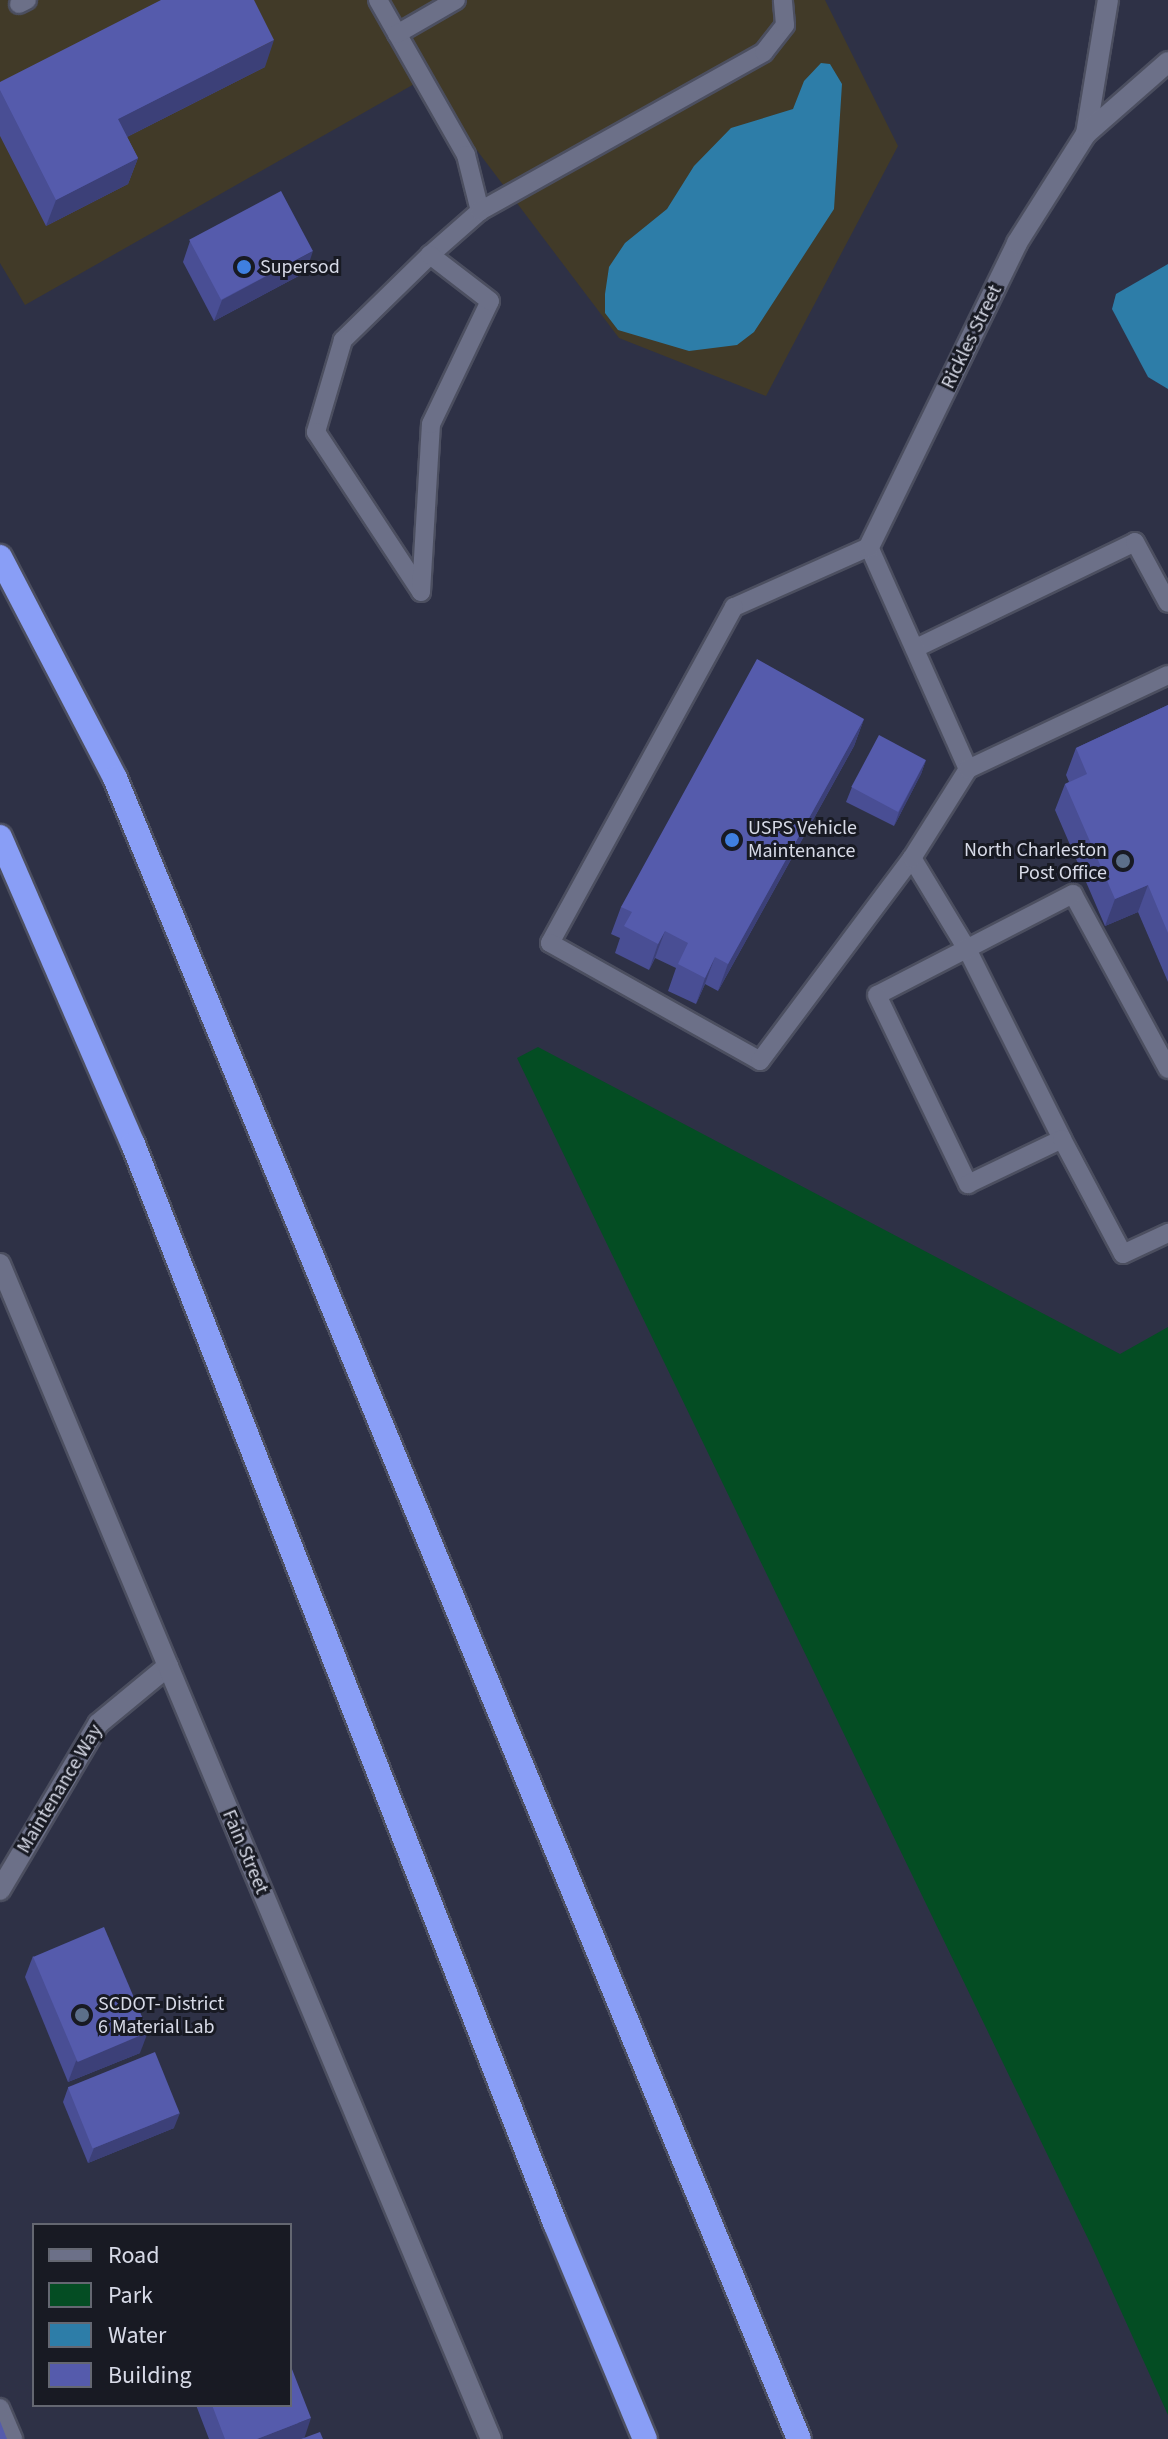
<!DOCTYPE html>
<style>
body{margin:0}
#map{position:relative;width:1168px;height:2439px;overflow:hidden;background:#2e3146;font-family:"Source Sans 3",sans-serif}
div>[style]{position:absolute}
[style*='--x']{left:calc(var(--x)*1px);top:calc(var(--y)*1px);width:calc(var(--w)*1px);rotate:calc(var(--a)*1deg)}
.industrial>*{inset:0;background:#413a28}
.green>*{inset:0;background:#044d23}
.water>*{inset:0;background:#2d7da8}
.roads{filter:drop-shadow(2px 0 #4c4f60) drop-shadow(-2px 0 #4c4f60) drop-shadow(0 2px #4c4f60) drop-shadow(0 -2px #4c4f60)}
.service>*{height:18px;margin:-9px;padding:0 9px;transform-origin:9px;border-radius:9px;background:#6c7088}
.minor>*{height:20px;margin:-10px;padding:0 10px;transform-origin:10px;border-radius:10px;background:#6c7088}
.tertiary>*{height:20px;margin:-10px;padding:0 10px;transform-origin:10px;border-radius:10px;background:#6c7088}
.motorway>*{height:24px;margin:-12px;padding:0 12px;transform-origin:12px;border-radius:12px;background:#899ef6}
.wall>*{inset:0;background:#494e94}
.shaded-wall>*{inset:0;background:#3c4078}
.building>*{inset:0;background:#555bac;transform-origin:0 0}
.dots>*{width:22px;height:22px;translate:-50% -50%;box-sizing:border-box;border:4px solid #181a23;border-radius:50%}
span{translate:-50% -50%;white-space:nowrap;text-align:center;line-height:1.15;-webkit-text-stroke:6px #181a23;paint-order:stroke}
.poi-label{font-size:20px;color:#d7dae7}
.left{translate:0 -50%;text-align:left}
.right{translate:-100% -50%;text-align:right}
.street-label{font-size:20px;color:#d7dae7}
.legend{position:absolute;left:32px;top:2223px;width:260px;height:184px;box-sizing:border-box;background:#181a23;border:2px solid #646771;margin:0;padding:10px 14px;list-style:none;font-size:24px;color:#d7dae7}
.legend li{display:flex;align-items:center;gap:16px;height:40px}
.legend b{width:40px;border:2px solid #646771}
</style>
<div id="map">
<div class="industrial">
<div style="clip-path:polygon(0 0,825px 0,898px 146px,766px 396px,619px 338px,423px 79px,25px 305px,0 263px)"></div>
</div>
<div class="green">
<div style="clip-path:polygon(538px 1047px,1120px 1354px,1168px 1327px,1168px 2415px,1092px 2247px,517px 1058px)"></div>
</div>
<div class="water">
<div style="clip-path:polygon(821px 63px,830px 64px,842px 84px,834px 209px,754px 332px,737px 345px,689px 351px,618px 330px,605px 313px,605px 294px,609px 267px,625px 243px,667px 209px,694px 166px,731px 128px,793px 109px,804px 81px)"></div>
<div style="clip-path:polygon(1168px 264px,1168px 389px,1148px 377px,1112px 309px,1116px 294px)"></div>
</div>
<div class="roads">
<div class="service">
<div style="--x:378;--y:0;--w:178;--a:60.4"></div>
<div style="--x:466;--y:155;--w:58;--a:76"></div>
<div style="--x:480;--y:211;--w:67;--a:138.7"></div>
<div style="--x:430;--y:255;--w:122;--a:135.7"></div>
<div style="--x:343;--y:340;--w:96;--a:106.4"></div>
<div style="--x:316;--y:432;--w:191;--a:56.7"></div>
<div style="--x:421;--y:592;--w:168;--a:-86.6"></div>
<div style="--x:431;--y:424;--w:136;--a:-64.4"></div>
<div style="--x:490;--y:301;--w:76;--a:-142.5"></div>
<div style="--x:19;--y:4;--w:9;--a:-27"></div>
<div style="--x:397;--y:34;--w:68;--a:-30"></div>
<div style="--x:480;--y:211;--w:325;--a:-29.2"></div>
<div style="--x:764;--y:52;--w:34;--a:-52"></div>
<div style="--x:785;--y:25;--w:25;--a:-95"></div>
<div style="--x:916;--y:648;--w:243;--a:-25.8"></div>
<div style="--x:1135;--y:542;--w:69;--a:61.6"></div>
<div style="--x:968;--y:769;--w:243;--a:-114"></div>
<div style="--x:869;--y:547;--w:148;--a:156"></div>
<div style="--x:734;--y:607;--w:383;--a:118.7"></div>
<div style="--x:550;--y:943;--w:241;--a:29.3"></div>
<div style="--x:760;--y:1061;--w:254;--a:-53.2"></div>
<div style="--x:912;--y:858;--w:106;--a:58.9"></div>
<div style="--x:967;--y:949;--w:212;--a:63.4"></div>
<div style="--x:912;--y:858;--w:105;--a:-57.8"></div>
<div style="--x:968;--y:769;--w:221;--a:-25.2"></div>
<div style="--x:1168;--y:1069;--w:199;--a:-118.5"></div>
<div style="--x:1073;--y:894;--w:220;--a:152.7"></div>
<div style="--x:877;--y:995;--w:210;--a:64.3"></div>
<div style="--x:968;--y:1184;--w:104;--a:-25.6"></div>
<div style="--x:1062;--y:1139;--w:130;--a:62.1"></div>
<div style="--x:1123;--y:1254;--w:50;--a:-25"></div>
<div style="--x:0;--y:2408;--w:34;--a:67"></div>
</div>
<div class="minor">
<div style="--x:1086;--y:134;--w:136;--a:-80.7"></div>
<div style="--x:869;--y:547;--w:338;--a:-64"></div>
<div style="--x:1017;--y:243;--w:129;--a:-57.7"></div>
<div style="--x:1086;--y:134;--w:109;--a:-41.3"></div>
<div style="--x:0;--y:1890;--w:193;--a:-59.4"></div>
<div style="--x:98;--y:1724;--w:91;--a:-39.6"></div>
</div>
<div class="tertiary">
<div style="--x:0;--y:1264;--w:1273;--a:67.32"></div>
</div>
<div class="motorway">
<div style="--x:0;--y:557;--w:249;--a:62.5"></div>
<div style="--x:115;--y:778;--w:1796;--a:67.62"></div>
<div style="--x:0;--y:837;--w:335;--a:66.6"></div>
<div style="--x:133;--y:1144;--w:1159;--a:68.64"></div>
<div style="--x:555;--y:2223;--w:234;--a:67.4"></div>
</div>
</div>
<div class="wall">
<div style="clip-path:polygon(265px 67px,127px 137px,138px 158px,128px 184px,46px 226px,0 136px,0 82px)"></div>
<div style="clip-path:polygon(190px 241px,306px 272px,214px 321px,183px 262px)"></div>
<div style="clip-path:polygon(1168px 705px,1168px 982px,1138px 912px,1105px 926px,1055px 810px,1065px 784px,1069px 782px,1066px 775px,1076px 748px)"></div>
<div style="clip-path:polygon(864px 719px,854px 746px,718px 991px,705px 984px,696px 1004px,668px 991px,676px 968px,655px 958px,649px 970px,615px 953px,620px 938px,611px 934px,621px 907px)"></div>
<div style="clip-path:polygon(926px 760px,921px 774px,894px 826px,846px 802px,852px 787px)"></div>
<div style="clip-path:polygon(33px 1956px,140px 2053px,68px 2082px,25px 1977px)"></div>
<div style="clip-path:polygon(68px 2088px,174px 2128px,88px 2163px,63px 2102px)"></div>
<div style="clip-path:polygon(196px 2405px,290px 2405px,304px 2438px,323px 2439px,209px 2439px)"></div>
</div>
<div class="shaded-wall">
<div style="clip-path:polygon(274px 40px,265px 67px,109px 146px,118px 119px)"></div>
<div style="clip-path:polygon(138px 158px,128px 184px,46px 226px,56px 200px)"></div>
<div style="clip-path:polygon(313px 251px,306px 272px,214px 321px,222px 300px)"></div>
<div style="clip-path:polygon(864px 719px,854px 746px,718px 991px,728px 964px)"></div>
<div style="clip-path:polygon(926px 760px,921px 774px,894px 826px,899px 812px)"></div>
<div style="clip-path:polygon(1148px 885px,1138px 912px,1105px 926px,1115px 899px)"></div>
<div style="clip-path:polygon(665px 931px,655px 958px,649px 970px,658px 944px)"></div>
<div style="clip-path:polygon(715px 957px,705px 984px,696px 1004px,705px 978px)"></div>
<div style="clip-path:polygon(148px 2032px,140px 2053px,68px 2082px,76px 2061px)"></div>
<div style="clip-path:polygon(180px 2113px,174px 2128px,88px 2163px,94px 2148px)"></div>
<div style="clip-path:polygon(311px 2418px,304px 2439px,257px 2439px)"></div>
</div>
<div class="building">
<div style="clip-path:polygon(161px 0,254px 0,274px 40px,118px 119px,138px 158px,56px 200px,0 90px,0 82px)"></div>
<div style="left:281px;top:191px;width:68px;height:104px;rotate:62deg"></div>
<div style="clip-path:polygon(757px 659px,864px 719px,728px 964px,715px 957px,705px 978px,678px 964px,688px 943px,665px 931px,658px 944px,624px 926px,632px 912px,621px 907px)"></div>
<div style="clip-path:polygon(1168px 705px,1168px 933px,1148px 885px,1115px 899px,1065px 784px,1087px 774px,1076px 748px)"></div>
<div style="left:879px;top:735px;width:53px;height:59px;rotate:28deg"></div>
<div style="left:104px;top:1927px;width:114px;height:77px;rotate:67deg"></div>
<div style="left:155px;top:2052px;width:66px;height:94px;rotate:68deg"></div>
<div style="clip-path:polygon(290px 2364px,311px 2418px,257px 2439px,225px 2439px,212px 2405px,290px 2405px)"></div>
<div style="clip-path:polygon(0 2421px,7px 2439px,0 2439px)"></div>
<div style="clip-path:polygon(320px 2432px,323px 2439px,301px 2439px)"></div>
</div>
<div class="dots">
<div style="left:244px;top:267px;background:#3f7fe0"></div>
<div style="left:732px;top:840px;background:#3f7fe0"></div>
<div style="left:1123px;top:861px;background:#5c6f8a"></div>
<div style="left:82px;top:2015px;background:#5c6f8a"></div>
</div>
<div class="poi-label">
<span class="left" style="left:260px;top:267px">Supersod</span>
<span class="left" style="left:748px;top:840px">USPS Vehicle<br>Maintenance</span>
<span class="right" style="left:1107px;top:862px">North Charleston<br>Post Office</span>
<span class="left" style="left:98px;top:2016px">SCDOT- District<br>6 Material Lab</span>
</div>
<div class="street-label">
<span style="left:972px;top:337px;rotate:-64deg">Rickles Street</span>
<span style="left:60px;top:1789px;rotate:-59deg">Maintenance Way</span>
<span style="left:245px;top:1852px;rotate:67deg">Fain Street</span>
</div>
<ul class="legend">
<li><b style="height:10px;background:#6c7088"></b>Road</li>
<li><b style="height:22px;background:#044d23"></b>Park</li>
<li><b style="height:22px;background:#2d7da8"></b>Water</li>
<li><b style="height:22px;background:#555bac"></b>Building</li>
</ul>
</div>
